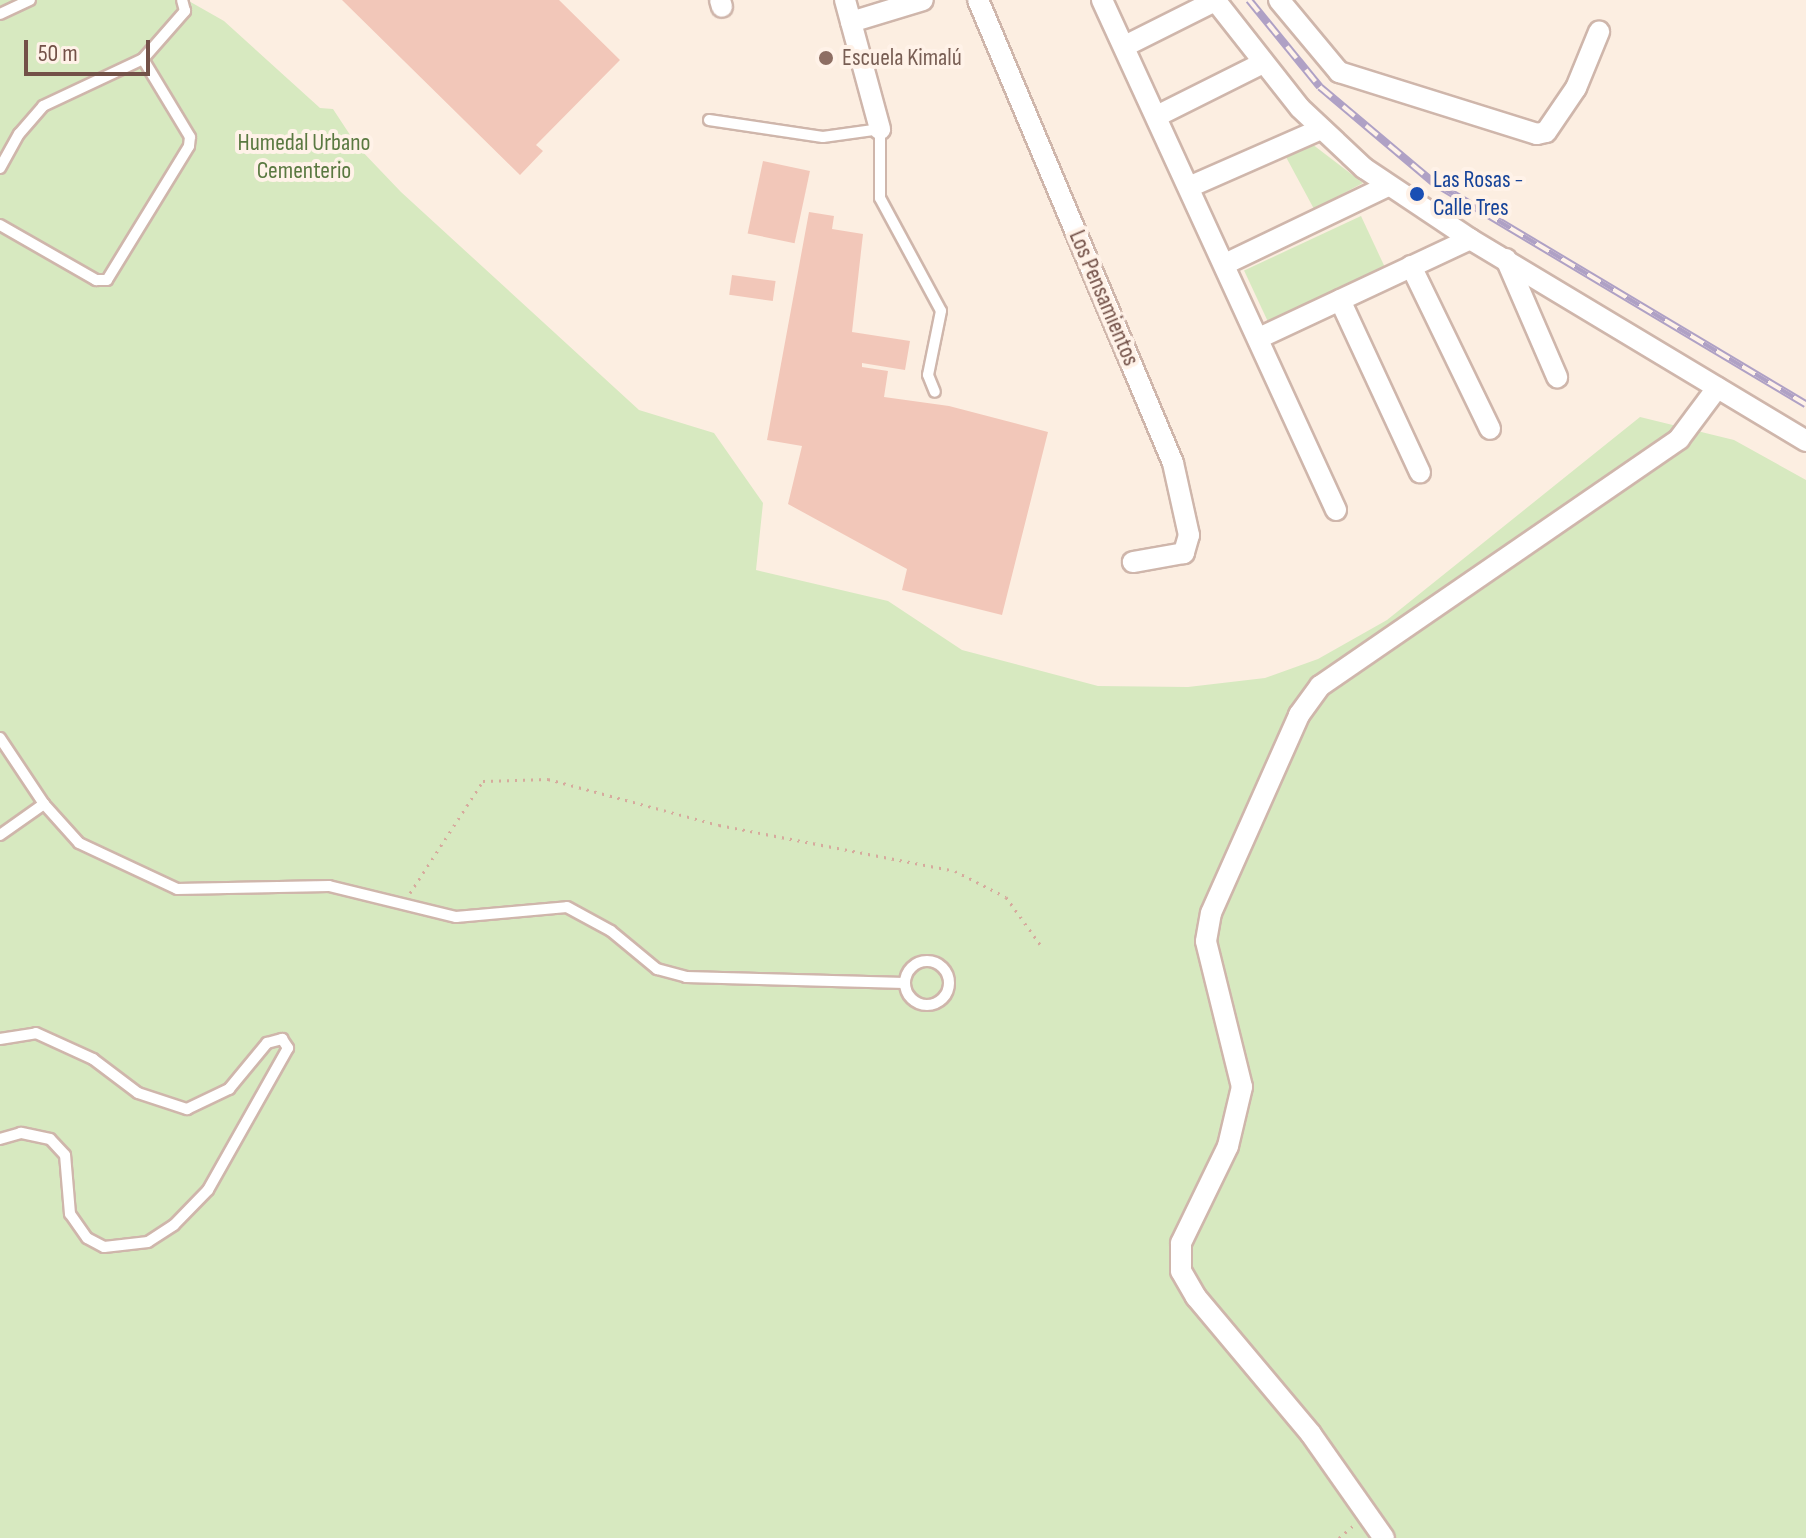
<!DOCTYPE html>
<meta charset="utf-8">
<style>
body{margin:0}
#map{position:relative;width:1806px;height:1538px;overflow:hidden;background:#fceee1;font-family:"Sofia Sans Condensed",sans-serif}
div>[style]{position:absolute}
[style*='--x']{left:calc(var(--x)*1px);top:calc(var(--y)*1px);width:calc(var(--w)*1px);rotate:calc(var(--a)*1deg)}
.green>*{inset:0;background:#d7e9c0;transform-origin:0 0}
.building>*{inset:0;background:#f2c7b9;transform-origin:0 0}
.path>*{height:3px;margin-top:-1.5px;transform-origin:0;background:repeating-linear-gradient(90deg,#d6aa9d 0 2px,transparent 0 8px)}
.roads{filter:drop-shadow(2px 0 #cfb6ab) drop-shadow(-2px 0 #cfb6ab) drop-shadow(0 2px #cfb6ab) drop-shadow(0 -2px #cfb6ab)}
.service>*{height:10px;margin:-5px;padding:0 5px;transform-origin:5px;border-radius:5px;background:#fff}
.service>.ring{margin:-5px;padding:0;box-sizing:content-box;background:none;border:10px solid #fff;border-radius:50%}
.minor>*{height:20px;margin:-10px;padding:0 10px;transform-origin:10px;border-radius:10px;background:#fff}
.rail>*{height:8px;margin-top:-4px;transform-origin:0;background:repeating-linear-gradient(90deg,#fff2e8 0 15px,#afa1c5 0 30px);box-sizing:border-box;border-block:2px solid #afa1c5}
.dots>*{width:22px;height:22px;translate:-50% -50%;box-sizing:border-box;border:4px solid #fff2e8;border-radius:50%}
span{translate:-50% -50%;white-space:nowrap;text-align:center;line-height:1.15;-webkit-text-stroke:8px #fff2e8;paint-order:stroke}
.education-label{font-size:24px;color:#785e54}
.left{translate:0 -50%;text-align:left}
.park-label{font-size:24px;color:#5a7941}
.transit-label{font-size:24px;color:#164399}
.street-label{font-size:24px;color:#735148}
.scale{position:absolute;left:24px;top:40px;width:126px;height:36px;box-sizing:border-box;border:4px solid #735148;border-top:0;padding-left:10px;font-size:24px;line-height:28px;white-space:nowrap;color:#735148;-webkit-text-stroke:6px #fff2e8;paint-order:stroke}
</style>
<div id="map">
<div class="green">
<div style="clip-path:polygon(0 0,187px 0,224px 21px,320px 108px,333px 109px,358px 147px,401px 192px,639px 410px,714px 433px,763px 503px,756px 570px,888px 601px,962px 650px,1098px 686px,1188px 687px,1265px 678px,1318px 659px,1387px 620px,1640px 417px,1734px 440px,1806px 480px,1806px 1538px,0 1538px)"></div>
<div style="clip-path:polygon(1312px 144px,1363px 183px,1314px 209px,1286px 157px)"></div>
<div style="left:1361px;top:216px;width:59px;height:129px;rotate:65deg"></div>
</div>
<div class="building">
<div style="clip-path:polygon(342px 0,559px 0,620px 60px,536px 145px,543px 151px,520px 175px)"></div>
<div style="left:763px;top:161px;width:48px;height:74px;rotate:12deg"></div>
<div style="clip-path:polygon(809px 212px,834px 216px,832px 229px,863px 234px,852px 332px,910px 341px,905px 370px,862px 363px,862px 367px,888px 371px,884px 397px,949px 406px,1048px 432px,1002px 615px,902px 590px,907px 569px,788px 504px,802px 446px,767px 440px)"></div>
<div style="left:732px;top:275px;width:44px;height:20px;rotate:8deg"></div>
</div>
<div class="path">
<div style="--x:410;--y:893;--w:134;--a:-56.9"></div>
<div style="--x:483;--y:781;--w:65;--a:-1.8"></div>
<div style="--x:548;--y:779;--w:177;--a:15.1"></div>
<div style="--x:719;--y:825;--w:240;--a:11"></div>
<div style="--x:955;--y:871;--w:57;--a:27"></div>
<div style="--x:1006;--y:897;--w:62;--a:54.2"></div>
<div style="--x:1339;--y:1538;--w:18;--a:-41"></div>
</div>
<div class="roads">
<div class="service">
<div style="--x:0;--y:14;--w:33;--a:-25"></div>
<div style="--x:709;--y:120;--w:115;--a:8.5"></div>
<div style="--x:823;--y:137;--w:58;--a:-8"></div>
<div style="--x:880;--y:129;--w:69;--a:90"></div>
<div style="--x:880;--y:198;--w:128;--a:61.6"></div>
<div style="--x:941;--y:311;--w:65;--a:101.5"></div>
<div style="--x:928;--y:375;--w:18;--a:68"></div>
<div style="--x:0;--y:168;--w:39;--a:-61"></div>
<div style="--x:19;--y:134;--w:37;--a:-49"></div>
<div style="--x:43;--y:106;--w:110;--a:-25.2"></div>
<div style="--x:143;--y:59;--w:64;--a:-48.8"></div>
<div style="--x:185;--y:11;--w:11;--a:-105"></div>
<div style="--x:0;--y:225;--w:111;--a:29.8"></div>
<div style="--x:96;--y:280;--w:11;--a:0"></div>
<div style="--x:107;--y:280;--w:157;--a:-58.5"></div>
<div style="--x:189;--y:146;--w:9;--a:-84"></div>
<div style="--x:190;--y:137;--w:91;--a:-121.1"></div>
<div style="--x:0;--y:738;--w:79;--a:56.3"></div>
<div style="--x:44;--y:804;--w:52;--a:48.1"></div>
<div style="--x:79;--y:843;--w:108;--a:25.1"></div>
<div style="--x:177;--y:889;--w:152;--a:-1.1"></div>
<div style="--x:329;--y:886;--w:131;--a:13.7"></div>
<div style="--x:456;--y:917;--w:111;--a:-5.1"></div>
<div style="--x:567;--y:907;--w:50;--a:28.6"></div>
<div style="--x:611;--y:931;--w:60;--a:39.6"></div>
<div style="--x:657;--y:969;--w:30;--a:15"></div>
<div style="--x:686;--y:977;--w:219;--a:1.6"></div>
<div style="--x:0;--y:835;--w:54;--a:-35.2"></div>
<div class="ring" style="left:905px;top:961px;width:34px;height:34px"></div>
<div style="--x:0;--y:1039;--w:36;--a:-9"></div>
<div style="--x:36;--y:1033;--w:63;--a:24.5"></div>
<div style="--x:93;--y:1059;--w:56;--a:37.1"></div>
<div style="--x:138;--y:1093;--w:52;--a:18.1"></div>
<div style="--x:187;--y:1109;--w:47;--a:-25.5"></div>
<div style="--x:229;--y:1089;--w:60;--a:-50.4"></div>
<div style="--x:267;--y:1043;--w:16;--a:-15"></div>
<div style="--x:282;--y:1039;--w:11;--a:56"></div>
<div style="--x:288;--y:1048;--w:163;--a:119.4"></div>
<div style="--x:208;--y:1190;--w:49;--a:134.2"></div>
<div style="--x:174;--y:1225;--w:31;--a:147"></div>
<div style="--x:148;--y:1242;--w:44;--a:173.5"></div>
<div style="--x:104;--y:1247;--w:19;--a:-152"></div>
<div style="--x:87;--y:1238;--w:29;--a:-125"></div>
<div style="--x:70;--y:1214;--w:59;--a:-94.8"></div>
<div style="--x:65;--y:1155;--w:22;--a:-133"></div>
<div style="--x:50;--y:1139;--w:30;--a:-168"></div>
<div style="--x:21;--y:1133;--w:22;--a:164"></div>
</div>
<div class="minor">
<div style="--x:720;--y:0;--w:7;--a:74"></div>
<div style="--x:845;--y:0;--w:134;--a:74.8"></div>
<div style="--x:978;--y:0;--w:502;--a:67.16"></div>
<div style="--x:1173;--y:463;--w:74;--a:77.5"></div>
<div style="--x:1189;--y:535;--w:19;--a:106"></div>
<div style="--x:1184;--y:553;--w:52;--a:170"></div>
<div style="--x:1102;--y:0;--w:561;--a:65.35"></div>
<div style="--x:1215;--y:0;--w:137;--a:51.8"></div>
<div style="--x:1300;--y:108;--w:88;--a:43.2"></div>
<div style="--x:1364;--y:168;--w:128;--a:33.8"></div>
<div style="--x:1470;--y:239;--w:392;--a:31"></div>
<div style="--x:1279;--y:0;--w:94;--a:50.2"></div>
<div style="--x:1339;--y:72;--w:207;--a:17.4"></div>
<div style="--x:1537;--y:134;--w:9;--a:-13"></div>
<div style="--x:1546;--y:132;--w:53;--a:-55.7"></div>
<div style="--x:1576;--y:88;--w:61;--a:-67.7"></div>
<div style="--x:851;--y:22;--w:75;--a:-17"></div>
<div style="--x:1125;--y:46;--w:101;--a:-26.6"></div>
<div style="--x:1157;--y:116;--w:119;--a:-26.6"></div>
<div style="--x:1189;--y:187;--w:144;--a:-23.7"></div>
<div style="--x:1506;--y:259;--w:129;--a:66.6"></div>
<div style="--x:1225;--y:264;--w:181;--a:-25.6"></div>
<div style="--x:1411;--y:266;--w:181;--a:64.1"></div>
<div style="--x:1340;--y:300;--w:190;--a:65.1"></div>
<div style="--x:1259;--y:338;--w:233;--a:-25.1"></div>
<div style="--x:1384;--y:1538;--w:127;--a:-125.1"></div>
<div style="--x:1311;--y:1434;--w:179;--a:-130"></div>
<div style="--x:1196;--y:1297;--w:30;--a:-120"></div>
<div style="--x:1181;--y:1271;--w:28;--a:-90"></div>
<div style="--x:1181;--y:1243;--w:108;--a:-64.1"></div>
<div style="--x:1228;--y:1146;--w:61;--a:-76.7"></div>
<div style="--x:1242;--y:1087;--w:150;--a:-103.9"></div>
<div style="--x:1206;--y:941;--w:28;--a:-80"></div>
<div style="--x:1211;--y:913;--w:217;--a:-66"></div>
<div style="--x:1299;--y:715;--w:36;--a:-54"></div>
<div style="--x:1320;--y:686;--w:436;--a:-34.5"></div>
<div style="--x:1679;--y:439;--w:64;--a:-53.3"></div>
</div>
</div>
<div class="rail">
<div style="--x:1249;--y:0;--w:112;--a:50.8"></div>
<div style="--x:1320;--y:87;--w:148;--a:40.1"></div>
<div style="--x:1433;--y:182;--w:434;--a:30.8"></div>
</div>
<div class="dots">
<div style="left:826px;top:58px;background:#8d6e63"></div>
<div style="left:1417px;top:194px;background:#1a4fb4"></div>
</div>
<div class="education-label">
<span class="left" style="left:842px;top:58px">Escuela Kimalú</span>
</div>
<div class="park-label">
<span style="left:304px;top:157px">Humedal Urbano<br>Cementerio</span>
</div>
<div class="transit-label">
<span class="left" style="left:1433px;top:194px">Las Rosas -<br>Calle Tres</span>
</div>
<div class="street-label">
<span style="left:1104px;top:298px;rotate:67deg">Los Pensamientos</span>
</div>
<div class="scale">50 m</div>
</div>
